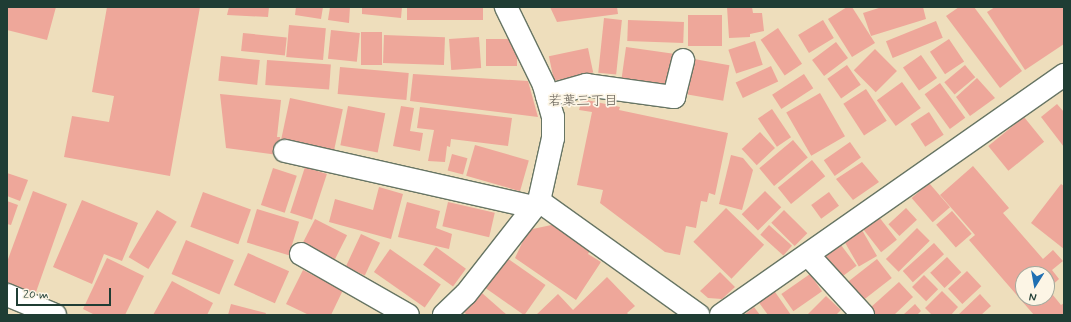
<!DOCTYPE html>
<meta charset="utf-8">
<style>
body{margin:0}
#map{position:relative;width:1071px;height:322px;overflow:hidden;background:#eedebc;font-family:Mynerve,"Klee One",sans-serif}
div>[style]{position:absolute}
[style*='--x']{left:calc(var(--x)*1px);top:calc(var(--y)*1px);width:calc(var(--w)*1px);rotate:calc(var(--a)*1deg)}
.building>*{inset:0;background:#eea79a;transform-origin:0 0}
.roads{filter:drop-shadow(1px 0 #677564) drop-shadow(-1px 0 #677564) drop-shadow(0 1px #677564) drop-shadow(0 -1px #677564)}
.minor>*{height:22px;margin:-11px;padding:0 11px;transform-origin:11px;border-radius:11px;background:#fff}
span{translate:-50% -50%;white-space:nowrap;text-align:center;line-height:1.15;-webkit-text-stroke:3.5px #fcf5e5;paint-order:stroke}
.neighbourhood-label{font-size:14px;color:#676258}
.frame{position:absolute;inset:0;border:8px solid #1f3d34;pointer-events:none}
.north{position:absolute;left:1015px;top:266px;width:40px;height:40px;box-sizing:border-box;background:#fcf5e5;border:1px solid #a4ab9e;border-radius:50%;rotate:191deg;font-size:11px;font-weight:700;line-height:16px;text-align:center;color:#1f3d34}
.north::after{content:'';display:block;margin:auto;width:14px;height:18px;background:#1f6fb2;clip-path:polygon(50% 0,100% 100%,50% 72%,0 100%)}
.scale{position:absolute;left:16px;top:288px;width:95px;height:18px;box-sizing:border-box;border:2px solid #1f3d34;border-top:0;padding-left:5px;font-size:12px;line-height:14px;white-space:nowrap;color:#1f3d34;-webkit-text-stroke:3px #fcf5e5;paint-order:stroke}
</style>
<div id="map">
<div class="building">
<div style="clip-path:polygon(7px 7px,56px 7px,47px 40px,7px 30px)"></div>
<div style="clip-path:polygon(107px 7px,200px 7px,170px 176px,64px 157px,72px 116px,109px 122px,114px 96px,92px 92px)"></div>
<div style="clip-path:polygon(229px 7px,269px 7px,268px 17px,227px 15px)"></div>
<div style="clip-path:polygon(296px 7px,323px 7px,321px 19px,295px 15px)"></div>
<div style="clip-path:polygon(330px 7px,350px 7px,349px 23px,328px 20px)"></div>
<div style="clip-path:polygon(362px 7px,402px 7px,401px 18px,362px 14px)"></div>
<div style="left:407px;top:7px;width:76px;height:13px"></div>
<div style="clip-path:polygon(550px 7px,617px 7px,618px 14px,557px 22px)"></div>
<div style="clip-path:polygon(727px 7px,752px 7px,753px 13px,762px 13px,764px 31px,750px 34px,750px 37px,729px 38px)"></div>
<div style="clip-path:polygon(847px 7px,852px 7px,875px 43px,852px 57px,828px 19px)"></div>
<div style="clip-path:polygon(882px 7px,923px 7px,926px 19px,871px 36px,863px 13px)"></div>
<div style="clip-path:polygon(959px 7px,974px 7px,1022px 71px,1000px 88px,946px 16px)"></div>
<div style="clip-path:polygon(995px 7px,1064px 7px,1064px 44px,1025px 70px,987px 12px)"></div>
<div style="left:688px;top:15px;width:34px;height:31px"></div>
<div style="left:604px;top:18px;width:18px;height:55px;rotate:6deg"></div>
<div style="left:628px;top:20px;width:56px;height:21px;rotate:2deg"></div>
<div style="left:823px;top:20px;width:21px;height:29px;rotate:59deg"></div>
<div style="left:936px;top:21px;width:18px;height:54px;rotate:68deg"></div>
<div style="left:289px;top:25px;width:37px;height:32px;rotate:5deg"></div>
<div style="left:778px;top:28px;width:43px;height:21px;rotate:56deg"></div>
<div style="left:331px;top:30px;width:29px;height:29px;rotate:6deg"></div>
<div style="left:382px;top:32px;width:33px;height:21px;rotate:90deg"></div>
<div style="left:243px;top:33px;width:44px;height:18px;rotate:6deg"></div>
<div style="left:384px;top:35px;width:61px;height:28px;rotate:2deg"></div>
<div style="left:479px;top:37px;width:31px;height:30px;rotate:86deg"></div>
<div style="left:486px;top:39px;width:31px;height:27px"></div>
<div style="left:949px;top:39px;width:27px;height:23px;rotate:56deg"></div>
<div style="left:755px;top:41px;width:25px;height:28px;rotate:72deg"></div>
<div style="left:836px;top:42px;width:20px;height:30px;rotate:53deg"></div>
<div style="left:626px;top:47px;width:48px;height:35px;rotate:8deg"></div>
<div style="left:588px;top:48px;width:25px;height:40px;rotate:78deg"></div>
<div style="left:875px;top:49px;width:31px;height:30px;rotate:45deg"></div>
<div style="left:921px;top:55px;width:28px;height:22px;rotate:55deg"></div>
<div style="left:221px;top:56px;width:39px;height:25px;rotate:6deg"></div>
<div style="left:694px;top:59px;width:36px;height:36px;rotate:10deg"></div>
<div style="left:267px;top:60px;width:64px;height:25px;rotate:4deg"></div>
<div style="left:847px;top:65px;width:24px;height:24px;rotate:55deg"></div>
<div style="left:965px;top:65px;width:16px;height:27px;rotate:50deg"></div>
<div style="left:771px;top:66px;width:17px;height:39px;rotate:65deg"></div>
<div style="left:340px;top:67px;width:69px;height:27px;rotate:5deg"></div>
<div style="clip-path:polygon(413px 74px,528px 81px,538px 117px,410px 101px)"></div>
<div style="left:804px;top:74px;width:17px;height:38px;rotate:57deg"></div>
<div style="clip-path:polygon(977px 78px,995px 98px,970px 116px,956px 97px)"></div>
<div style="left:902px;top:82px;width:32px;height:31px;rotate:54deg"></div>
<div style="left:940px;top:83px;width:43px;height:19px;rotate:54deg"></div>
<div style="left:866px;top:89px;width:38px;height:27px;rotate:57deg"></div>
<div style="left:820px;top:93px;width:50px;height:39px;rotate:60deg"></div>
<div style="clip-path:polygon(220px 94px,281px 100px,277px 137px,280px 137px,278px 155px,226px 148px)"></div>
<div style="left:290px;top:98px;width:54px;height:42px;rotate:12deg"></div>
<div style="clip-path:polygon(582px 99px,620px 107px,619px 110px,728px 133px,715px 195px,709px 193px,707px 202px,701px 201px,696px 228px,686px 226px,680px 255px,665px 252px,600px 203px,603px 190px,577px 185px,592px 112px,579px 110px)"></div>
<div style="clip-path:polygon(1057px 104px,1064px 112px,1064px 147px,1041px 117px)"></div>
<div style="left:348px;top:106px;width:38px;height:40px;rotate:11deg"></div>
<div style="clip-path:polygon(401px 106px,414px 108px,410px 131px,423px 133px,420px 151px,393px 146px)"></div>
<div style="clip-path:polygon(420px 107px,512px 118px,508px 146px,451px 139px,450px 147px,447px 146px,445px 162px,428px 161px,434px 130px,417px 128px)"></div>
<div style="left:772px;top:109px;width:34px;height:17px;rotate:56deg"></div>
<div style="left:929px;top:112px;width:27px;height:22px;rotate:57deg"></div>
<div style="left:1024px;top:117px;width:32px;height:46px;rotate:51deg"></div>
<div style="left:760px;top:132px;width:22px;height:25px;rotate:47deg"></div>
<div style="left:793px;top:140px;width:23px;height:44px;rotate:50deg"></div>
<div style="left:850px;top:142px;width:19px;height:32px;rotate:55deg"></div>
<div style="left:475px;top:145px;width:56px;height:32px;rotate:16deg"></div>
<div style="left:452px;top:154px;width:16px;height:17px;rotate:15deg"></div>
<div style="clip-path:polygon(731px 155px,743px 158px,753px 170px,742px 210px,719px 204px)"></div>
<div style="left:812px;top:160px;width:21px;height:44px;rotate:51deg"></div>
<div style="clip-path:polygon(862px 162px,879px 182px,853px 200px,836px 179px)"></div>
<div style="clip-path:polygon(evenodd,973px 166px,1009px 208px,1003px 213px,1043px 259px,1053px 250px,1063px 261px,1052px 270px,1059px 279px,1048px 289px,1061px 305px,1064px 303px,1064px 315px,1034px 315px,969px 240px,975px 235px,940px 195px,973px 166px,1023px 274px,1047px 274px,1047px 298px,1023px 298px,1023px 274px)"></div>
<div style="left:305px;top:167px;width:23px;height:48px;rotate:18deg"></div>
<div style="left:273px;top:168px;width:25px;height:39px;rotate:18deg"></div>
<div style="clip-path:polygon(7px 173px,28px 180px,20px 201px,7px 196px)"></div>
<div style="left:929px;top:183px;width:32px;height:23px;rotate:49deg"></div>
<div style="clip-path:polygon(1061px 184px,1064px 186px,1064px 249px,1031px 223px)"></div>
<div style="clip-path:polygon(379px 187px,403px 194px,391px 239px,329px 222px,335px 199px,373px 210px)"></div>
<div style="clip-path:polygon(33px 191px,67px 204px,35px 295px,7px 285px,7px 262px)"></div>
<div style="left:765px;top:191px;width:23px;height:33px;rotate:45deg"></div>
<div style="left:203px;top:192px;width:51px;height:37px;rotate:20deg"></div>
<div style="left:829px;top:192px;width:17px;height:22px;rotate:54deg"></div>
<div style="clip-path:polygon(82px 200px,138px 223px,122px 261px,104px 254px,92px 284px,53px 267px)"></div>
<div style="clip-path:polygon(7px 201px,18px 205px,11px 225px,7px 224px)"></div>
<div style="clip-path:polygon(407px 202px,440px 211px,436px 228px,452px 234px,449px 249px,398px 237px)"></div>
<div style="left:448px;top:202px;width:48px;height:25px;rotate:13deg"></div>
<div style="left:726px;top:208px;width:53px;height:47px;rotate:44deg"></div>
<div style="left:906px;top:208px;width:16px;height:24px;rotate:47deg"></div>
<div style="left:257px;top:209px;width:44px;height:35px;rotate:17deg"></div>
<div style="left:157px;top:210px;width:23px;height:55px;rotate:31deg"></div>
<div style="left:784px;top:210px;width:33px;height:18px;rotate:45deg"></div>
<div style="left:952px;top:211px;width:30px;height:21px;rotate:49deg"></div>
<div style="left:879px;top:217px;width:29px;height:20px;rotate:52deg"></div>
<div style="left:315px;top:219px;width:36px;height:31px;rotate:27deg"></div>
<div style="clip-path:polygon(556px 224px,591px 249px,588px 254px,601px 262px,576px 300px,515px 258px,528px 230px)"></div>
<div style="left:769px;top:225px;width:31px;height:13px;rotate:42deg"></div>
<div style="left:917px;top:228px;width:18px;height:44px;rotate:45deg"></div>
<div style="left:862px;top:230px;width:30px;height:21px;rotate:60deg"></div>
<div style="left:361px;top:234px;width:21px;height:36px;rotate:25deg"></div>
<div style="left:186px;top:240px;width:52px;height:37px;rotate:23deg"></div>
<div style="left:934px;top:243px;width:15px;height:42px;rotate:48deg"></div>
<div style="left:841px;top:245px;width:26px;height:20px;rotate:53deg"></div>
<div style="left:436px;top:247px;width:37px;height:22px;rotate:36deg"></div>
<div style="left:390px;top:249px;width:62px;height:28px;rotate:35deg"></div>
<div style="left:248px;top:253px;width:45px;height:35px;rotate:24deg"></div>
<div style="left:947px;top:257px;width:21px;height:23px;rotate:47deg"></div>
<div style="clip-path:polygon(107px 258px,144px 276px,125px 315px,95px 315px,83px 309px)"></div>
<div style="left:507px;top:258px;width:47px;height:37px;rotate:35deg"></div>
<div style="left:877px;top:259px;width:24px;height:38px;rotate:52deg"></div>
<div style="clip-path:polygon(303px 270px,343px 290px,331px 315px,309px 315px,286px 304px)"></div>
<div style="left:967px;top:271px;width:21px;height:26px;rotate:47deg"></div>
<div style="clip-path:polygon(720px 272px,735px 287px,722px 299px,708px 298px,700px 291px)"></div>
<div style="left:810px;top:274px;width:21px;height:35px;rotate:55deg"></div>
<div style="left:924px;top:275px;width:20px;height:17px;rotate:45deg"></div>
<div style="clip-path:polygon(607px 277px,635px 306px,627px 313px,629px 315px,536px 315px,558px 294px,573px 310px)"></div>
<div style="clip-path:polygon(172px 281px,213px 303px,207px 315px,153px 315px)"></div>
<div style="clip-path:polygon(899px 282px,913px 297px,894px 315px,876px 315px,870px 308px)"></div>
<div style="clip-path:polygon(773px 289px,791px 315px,768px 315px,757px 300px)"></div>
<div style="clip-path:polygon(942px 291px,958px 307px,951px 315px,932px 315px,925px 308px)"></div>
<div style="clip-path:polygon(482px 293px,507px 315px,467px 315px,464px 312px)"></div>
<div style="clip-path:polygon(980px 294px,991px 306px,981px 315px,958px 315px)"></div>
<div style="clip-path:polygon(826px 296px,841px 310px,836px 315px,807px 315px)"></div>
<div style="clip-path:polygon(231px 304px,266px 313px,265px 315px,228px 315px)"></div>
<div style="clip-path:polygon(915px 304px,921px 311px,917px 315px,903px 315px)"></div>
<div style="clip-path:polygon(754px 307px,760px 315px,744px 315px)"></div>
</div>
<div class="roads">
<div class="minor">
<div style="--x:547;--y:96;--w:41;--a:-15.8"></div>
<div style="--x:586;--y:85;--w:89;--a:7.8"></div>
<div style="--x:674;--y:97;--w:38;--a:-76"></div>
<div style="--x:285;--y:151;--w:255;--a:12.7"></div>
<div style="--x:539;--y:201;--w:196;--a:35.6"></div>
<div style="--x:301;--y:254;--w:123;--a:29.7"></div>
<div style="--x:809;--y:256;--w:80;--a:47.5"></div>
<div style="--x:7;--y:295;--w:52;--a:22.6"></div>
<div style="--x:444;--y:315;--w:30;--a:-44"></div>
<div style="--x:466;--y:294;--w:118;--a:-51.9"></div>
<div style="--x:539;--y:201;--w:65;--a:-77.5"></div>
<div style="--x:553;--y:138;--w:21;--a:-90"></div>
<div style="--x:553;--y:117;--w:33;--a:-106"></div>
<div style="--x:544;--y:85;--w:87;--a:-116"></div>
<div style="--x:721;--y:315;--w:419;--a:-35"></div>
</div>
</div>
<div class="neighbourhood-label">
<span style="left:583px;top:101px">若葉三丁目</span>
</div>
<div class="frame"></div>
<div class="north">N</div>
<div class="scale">20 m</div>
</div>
